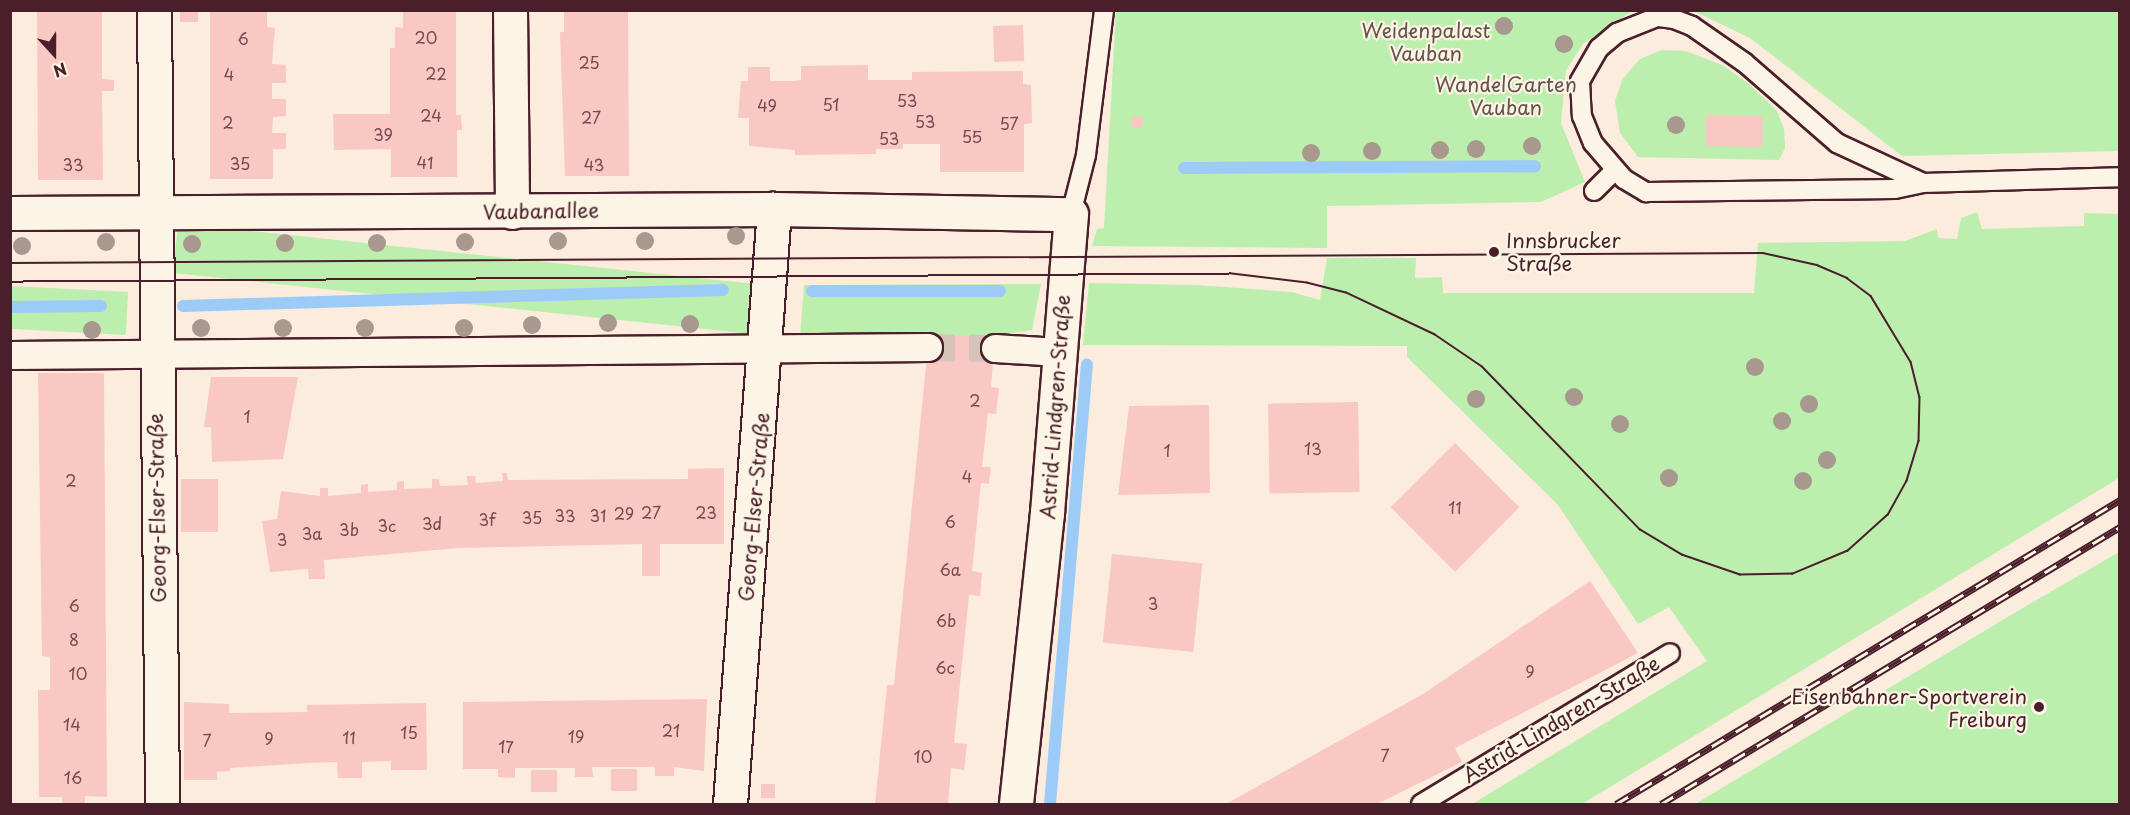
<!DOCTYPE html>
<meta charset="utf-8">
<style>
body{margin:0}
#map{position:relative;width:2130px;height:815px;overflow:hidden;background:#fbecde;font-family:"Playpen Sans",sans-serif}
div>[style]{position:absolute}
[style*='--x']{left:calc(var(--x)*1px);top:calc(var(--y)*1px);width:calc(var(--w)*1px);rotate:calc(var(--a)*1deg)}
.green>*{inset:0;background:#bceead;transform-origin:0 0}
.stream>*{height:12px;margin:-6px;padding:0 6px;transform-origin:6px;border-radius:6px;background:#9dcbf8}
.building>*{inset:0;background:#f9c8c2;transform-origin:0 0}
.pedestrian-tunnel>*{height:27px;margin-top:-13.5px;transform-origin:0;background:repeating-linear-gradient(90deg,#d8c3ba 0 27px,transparent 0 41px)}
.roads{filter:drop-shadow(2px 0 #4a1f2b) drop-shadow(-2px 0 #4a1f2b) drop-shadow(0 2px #4a1f2b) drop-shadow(0 -2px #4a1f2b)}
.service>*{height:18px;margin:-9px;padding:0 9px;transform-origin:9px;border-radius:9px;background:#fcf5e5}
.pedestrian>*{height:27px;margin:-13.5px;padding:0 13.5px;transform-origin:13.5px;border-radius:13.5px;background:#fcf5e5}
.minor>*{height:33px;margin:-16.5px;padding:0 16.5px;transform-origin:16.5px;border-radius:16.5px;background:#fcf5e5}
.tram>*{height:1.5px;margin:-0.75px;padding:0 0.75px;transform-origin:0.75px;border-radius:0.75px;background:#4a1f2b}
.rail>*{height:7px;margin-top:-3.5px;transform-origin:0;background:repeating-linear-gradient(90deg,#fcf5e5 0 14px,#4a1f2b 0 28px);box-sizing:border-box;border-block:2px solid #4a1f2b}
.trees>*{width:18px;height:18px;margin:-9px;border-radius:50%;background:#a9988e}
.dots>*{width:16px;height:16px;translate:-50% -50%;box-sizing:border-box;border:3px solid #fcf5e5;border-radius:50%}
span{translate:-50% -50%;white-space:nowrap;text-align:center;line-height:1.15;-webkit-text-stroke:4.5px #fcf5e5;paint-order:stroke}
.number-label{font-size:16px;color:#764951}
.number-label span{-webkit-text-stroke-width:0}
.park-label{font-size:20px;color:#66534c}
.street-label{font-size:20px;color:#4a1f2b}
.poi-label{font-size:20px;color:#4a1f2b}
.left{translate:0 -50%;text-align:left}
.right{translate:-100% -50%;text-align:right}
.frame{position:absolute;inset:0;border:12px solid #4a1f2b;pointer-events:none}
.north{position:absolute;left:24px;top:24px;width:60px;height:60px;-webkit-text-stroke:4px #fcf5e5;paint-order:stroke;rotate:159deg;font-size:16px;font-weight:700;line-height:24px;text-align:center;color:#4a1f2b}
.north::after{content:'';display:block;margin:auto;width:21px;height:27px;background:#4a1f2b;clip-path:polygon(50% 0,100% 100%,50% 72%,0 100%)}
</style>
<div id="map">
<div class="green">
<div style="clip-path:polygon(1116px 11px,1632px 11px,1583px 44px,1566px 70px,1561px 123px,1585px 182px,1541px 202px,1327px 206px,1327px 248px,1092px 246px,1097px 229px,1104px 228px)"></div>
<div style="clip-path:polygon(1694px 11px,2119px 11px,2119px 151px,1902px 156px,1750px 38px)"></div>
<div style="clip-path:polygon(1661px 50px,1686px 51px,1722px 65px,1748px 83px,1777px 111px,1784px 129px,1785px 148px,1779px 160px,1638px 157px,1620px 133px,1615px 101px,1623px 78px,1640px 59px)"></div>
<div style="clip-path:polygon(1977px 212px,1982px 229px,2084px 226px,2084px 213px,2119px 214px,2119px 478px,1582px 804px,1472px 804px,1707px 661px,1669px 607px,1638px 624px,1558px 505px,1407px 357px,1407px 346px,1083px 345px,1089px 283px,1196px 285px,1292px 292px,1320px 300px,1327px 258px,1416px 258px,1415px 278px,1442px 277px,1443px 293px,1754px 293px,1758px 243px,1905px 241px,1937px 229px,1938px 238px,1957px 239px,1961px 218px)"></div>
<div style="left:755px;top:284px;width:50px;height:580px;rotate:96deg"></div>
<div style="clip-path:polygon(1041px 284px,1032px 330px,995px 336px,800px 336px,804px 285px)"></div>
<div style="left:128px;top:292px;width:43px;height:117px;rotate:93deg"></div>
<div style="clip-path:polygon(2119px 552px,2119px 804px,1695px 804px,2011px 615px)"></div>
</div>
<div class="stream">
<div style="--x:1184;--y:168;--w:351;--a:-0.3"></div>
<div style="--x:812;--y:291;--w:188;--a:0"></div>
<div style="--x:183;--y:306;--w:540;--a:-1.7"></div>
<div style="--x:10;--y:307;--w:91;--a:-0.6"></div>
<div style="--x:1050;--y:804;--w:441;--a:-85.2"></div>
</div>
<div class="building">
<div style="clip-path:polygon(37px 10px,102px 10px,102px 79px,114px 80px,114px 91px,102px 91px,103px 180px,38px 180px)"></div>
<div style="left:198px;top:10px;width:12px;height:18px;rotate:90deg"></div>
<div style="clip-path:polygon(210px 10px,267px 10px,267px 27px,275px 28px,272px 64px,286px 65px,286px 83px,272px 83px,272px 99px,286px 99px,286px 116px,273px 117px,272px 133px,286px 133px,286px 149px,273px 149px,273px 179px,210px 179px)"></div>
<div style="clip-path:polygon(403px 10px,456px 10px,456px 115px,461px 115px,462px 130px,457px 130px,457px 177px,391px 177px,391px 149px,334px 150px,333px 114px,390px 114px,390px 48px,395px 48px,395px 27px,403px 28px)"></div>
<div style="clip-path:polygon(564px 10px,628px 10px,629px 176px,565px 176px,560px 32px,564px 32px)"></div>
<div style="left:1023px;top:25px;width:36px;height:30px;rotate:88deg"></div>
<div style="clip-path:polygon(868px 65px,868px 80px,912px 80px,912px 72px,1023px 71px,1023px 84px,1031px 85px,1032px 123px,1024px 124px,1024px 172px,940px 172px,940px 144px,903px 144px,903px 149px,876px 149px,876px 154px,795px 155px,795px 150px,749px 146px,749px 118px,738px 118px,741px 81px,748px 81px,748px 67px,770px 67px,770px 81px,794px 81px,801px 80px,801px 66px)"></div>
<div style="left:1706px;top:115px;width:57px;height:31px;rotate:1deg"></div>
<div style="left:1132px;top:116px;width:11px;height:11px;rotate:5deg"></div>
<div style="clip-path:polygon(929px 336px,995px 336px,991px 387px,999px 388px,996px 414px,988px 413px,982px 467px,991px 467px,989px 484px,981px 483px,972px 571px,982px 573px,980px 596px,969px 595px,954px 743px,967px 744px,964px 770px,951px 768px,948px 804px,875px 804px,887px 685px,894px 685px)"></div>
<div style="clip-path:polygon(38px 373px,104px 373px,107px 797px,85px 796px,85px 804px,62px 804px,62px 797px,39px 797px,38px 690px,50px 690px,50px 657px,42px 656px)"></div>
<div style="clip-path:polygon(211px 377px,298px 377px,283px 459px,212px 462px,211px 427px,204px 427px)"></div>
<div style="left:1358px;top:402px;width:90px;height:90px;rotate:89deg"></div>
<div style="clip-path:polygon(1209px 405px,1210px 493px,1118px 495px,1129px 406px)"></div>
<div style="left:1455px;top:443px;width:91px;height:91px;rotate:45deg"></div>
<div style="clip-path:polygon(724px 468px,724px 544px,660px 544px,660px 576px,642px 576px,642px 544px,458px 548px,324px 560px,325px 579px,309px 579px,308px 569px,270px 572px,262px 521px,277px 519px,281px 491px,320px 496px,320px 488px,328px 488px,328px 496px,361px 493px,361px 485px,368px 484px,368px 492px,397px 490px,397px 482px,404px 481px,404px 489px,432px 488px,432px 479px,439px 479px,440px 486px,468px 485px,467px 476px,475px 476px,476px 483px,503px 481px,502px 473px,507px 473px,508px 480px,688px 479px,688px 469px)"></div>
<div style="left:181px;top:479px;width:37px;height:53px"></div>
<div style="left:1112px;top:554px;width:91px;height:89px;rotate:6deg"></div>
<div style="clip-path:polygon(1590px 581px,1638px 653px,1455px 748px,1462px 762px,1377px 804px,1226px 804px,1423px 694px)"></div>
<div style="clip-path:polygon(707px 699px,704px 771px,674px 767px,674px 776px,655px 776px,655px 767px,592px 767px,593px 777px,575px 777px,575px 768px,515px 768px,515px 778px,498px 777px,498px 769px,463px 769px,463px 702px)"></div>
<div style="clip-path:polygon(184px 702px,229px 704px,229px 713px,307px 712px,307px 705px,426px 703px,427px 770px,391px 770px,391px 761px,362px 762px,362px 778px,338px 778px,337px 762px,308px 763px,230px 768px,230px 771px,217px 772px,217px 780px,184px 780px)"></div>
<div style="left:611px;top:769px;width:26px;height:22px"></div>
<div style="left:531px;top:770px;width:26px;height:22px"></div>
<div style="left:761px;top:784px;width:14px;height:14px"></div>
</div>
<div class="pedestrian-tunnel">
<div style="--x:928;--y:347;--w:67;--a:0.9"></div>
</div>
<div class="roads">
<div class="service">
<div style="--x:1923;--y:183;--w:95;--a:-155.1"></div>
<div style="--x:1837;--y:143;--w:122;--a:-139"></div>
<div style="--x:1745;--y:63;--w:65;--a:-145.1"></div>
<div style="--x:1692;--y:26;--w:19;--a:-159"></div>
<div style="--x:1674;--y:19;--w:17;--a:-173"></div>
<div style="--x:1657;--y:17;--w:43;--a:158.2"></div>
<div style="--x:1617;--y:33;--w:23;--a:140"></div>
<div style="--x:1599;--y:48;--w:38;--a:120"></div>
<div style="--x:1580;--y:81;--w:35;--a:87"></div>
<div style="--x:1582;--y:116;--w:29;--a:68"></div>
<div style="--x:1593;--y:143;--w:48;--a:49.3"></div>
<div style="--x:1624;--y:179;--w:26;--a:31"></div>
<div style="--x:1646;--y:192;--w:249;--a:-0.7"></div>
<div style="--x:1895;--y:189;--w:29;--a:-12"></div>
<div style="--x:1923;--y:183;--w:197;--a:-1.7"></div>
<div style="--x:1594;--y:191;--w:30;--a:-45"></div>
<div style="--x:1071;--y:214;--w:61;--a:-75.7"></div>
<div style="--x:1086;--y:155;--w:146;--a:-82.9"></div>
<div style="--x:1421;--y:804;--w:291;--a:-31.2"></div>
</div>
<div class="pedestrian">
<div style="--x:995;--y:348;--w:63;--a:3.6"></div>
<div style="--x:10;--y:355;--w:918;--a:-0.5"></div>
</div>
<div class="minor">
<div style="--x:154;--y:10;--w:794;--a:89.42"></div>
<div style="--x:510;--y:10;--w:202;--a:89.4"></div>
<div style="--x:10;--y:213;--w:764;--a:-0.3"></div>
<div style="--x:774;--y:209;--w:297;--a:1"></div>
<div style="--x:1071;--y:214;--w:300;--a:94.6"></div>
<div style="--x:1047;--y:513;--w:293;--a:96.1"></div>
<div style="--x:730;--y:804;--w:597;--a:-85.77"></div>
</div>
</div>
<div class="tram">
<div style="--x:10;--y:263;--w:1753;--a:-0.33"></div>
<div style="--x:1763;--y:253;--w:55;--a:12.5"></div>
<div style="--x:1817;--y:265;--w:33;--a:23"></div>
<div style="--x:1847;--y:278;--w:30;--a:37"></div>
<div style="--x:1871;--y:296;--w:77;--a:58.8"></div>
<div style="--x:1911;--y:362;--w:36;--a:76"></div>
<div style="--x:1920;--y:397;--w:44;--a:91.3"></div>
<div style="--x:1919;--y:441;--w:42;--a:106.7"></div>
<div style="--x:1907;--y:481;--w:39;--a:119"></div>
<div style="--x:1888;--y:515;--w:54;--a:138"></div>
<div style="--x:1848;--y:551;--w:60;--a:157.3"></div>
<div style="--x:1793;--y:574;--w:53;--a:178.9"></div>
<div style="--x:1740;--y:575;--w:61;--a:-161"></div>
<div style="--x:1682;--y:555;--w:49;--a:-149.2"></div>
<div style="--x:1640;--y:530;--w:227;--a:-134.1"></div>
<div style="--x:1482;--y:367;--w:57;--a:-145.8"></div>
<div style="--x:1435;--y:335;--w:98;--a:-154.7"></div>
<div style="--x:1346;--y:293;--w:40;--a:-165.6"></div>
<div style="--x:1307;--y:283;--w:77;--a:-173.2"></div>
<div style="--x:1231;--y:274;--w:1221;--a:179.62"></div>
</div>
<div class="rail">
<div style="--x:1616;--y:804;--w:589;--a:-31.1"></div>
<div style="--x:1661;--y:804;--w:536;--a:-31.11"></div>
</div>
<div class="trees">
<div style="left:1504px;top:26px"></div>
<div style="left:1564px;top:44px"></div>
<div style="left:1676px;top:125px"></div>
<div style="left:1532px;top:146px"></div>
<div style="left:1476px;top:149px"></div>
<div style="left:1440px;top:150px"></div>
<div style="left:1372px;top:151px"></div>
<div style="left:1311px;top:153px"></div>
<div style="left:736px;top:236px"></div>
<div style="left:558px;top:241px"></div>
<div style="left:645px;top:241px"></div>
<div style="left:106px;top:242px"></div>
<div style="left:465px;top:242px"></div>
<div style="left:285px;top:243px"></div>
<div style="left:377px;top:243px"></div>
<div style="left:192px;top:244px"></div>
<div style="left:22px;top:246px"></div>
<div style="left:608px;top:323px"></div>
<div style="left:690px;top:324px"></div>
<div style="left:532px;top:325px"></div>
<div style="left:201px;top:328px"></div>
<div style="left:283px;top:328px"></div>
<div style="left:365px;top:328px"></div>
<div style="left:464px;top:328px"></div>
<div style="left:92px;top:330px"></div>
<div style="left:1755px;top:367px"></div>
<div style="left:1574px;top:397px"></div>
<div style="left:1476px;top:399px"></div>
<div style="left:1809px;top:404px"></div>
<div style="left:1782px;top:421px"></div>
<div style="left:1620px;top:424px"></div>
<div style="left:1827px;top:460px"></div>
<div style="left:1669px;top:478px"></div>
<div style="left:1803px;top:481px"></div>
</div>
<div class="dots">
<div style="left:1494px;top:252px;background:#4a1f2b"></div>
<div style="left:2039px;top:707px;background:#4a1f2b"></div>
</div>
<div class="number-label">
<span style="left:426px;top:37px">20</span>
<span style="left:243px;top:38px">6</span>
<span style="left:589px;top:62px">25</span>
<span style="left:436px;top:73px">22</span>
<span style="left:229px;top:74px">4</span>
<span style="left:907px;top:100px">53</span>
<span style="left:831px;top:104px">51</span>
<span style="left:767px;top:105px">49</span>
<span style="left:431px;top:115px">24</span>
<span style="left:591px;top:117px">27</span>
<span style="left:925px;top:121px">53</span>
<span style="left:228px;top:122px">2</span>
<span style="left:1009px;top:123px">57</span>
<span style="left:383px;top:134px">39</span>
<span style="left:972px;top:136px">55</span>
<span style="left:889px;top:138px">53</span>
<span style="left:425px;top:162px">41</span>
<span style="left:240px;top:163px">35</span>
<span style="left:73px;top:164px">33</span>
<span style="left:594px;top:164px">43</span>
<span style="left:975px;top:400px">2</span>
<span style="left:247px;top:416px">1</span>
<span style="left:1313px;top:448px">13</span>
<span style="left:1167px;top:450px">1</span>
<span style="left:967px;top:476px">4</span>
<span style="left:71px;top:480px">2</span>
<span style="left:1455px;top:507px">11</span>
<span style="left:651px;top:512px">27</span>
<span style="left:706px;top:512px">23</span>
<span style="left:624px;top:513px">29</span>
<span style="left:565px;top:515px">33</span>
<span style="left:598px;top:515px">31</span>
<span style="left:532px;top:517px">35</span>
<span style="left:487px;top:519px">3f</span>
<span style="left:950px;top:521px">6</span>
<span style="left:432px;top:523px">3d</span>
<span style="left:387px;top:525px">3c</span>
<span style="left:349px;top:529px">3b</span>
<span style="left:312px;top:533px">3a</span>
<span style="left:282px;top:539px">3</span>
<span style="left:950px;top:569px">6a</span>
<span style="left:1153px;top:603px">3</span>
<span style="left:74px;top:605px">6</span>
<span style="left:946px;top:620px">6b</span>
<span style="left:74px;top:639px">8</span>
<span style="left:945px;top:667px">6c</span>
<span style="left:1530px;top:671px">9</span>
<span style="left:78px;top:673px">10</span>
<span style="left:72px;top:724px">14</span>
<span style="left:671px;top:730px">21</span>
<span style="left:409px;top:732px">15</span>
<span style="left:576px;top:736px">19</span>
<span style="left:349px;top:737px">11</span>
<span style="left:269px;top:738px">9</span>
<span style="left:207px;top:740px">7</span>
<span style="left:506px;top:746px">17</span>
<span style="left:1385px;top:755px">7</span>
<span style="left:923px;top:756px">10</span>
<span style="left:73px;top:777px">16</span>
</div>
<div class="park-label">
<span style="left:1426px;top:42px">Weidenpalast<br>Vauban</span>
<span style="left:1506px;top:96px">WandelGarten<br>Vauban</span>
</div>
<div class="street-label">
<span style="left:541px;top:211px;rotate:-1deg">Vaubanallee</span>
<span style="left:1055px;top:407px;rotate:-86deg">Astrid-Lindgren-Straße</span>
<span style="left:754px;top:507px;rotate:-85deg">Georg-Elser-Straße</span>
<span style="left:157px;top:508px;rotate:-91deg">Georg-Elser-Straße</span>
<span style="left:1561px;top:719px;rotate:-31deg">Astrid-Lindgren-Straße</span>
</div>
<div class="poi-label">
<span class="left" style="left:1506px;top:252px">Innsbrucker<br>Straße</span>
<span class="right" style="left:2027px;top:708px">Eisenbahner-Sportverein<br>Freiburg</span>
</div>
<div class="frame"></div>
<div class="north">N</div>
</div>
